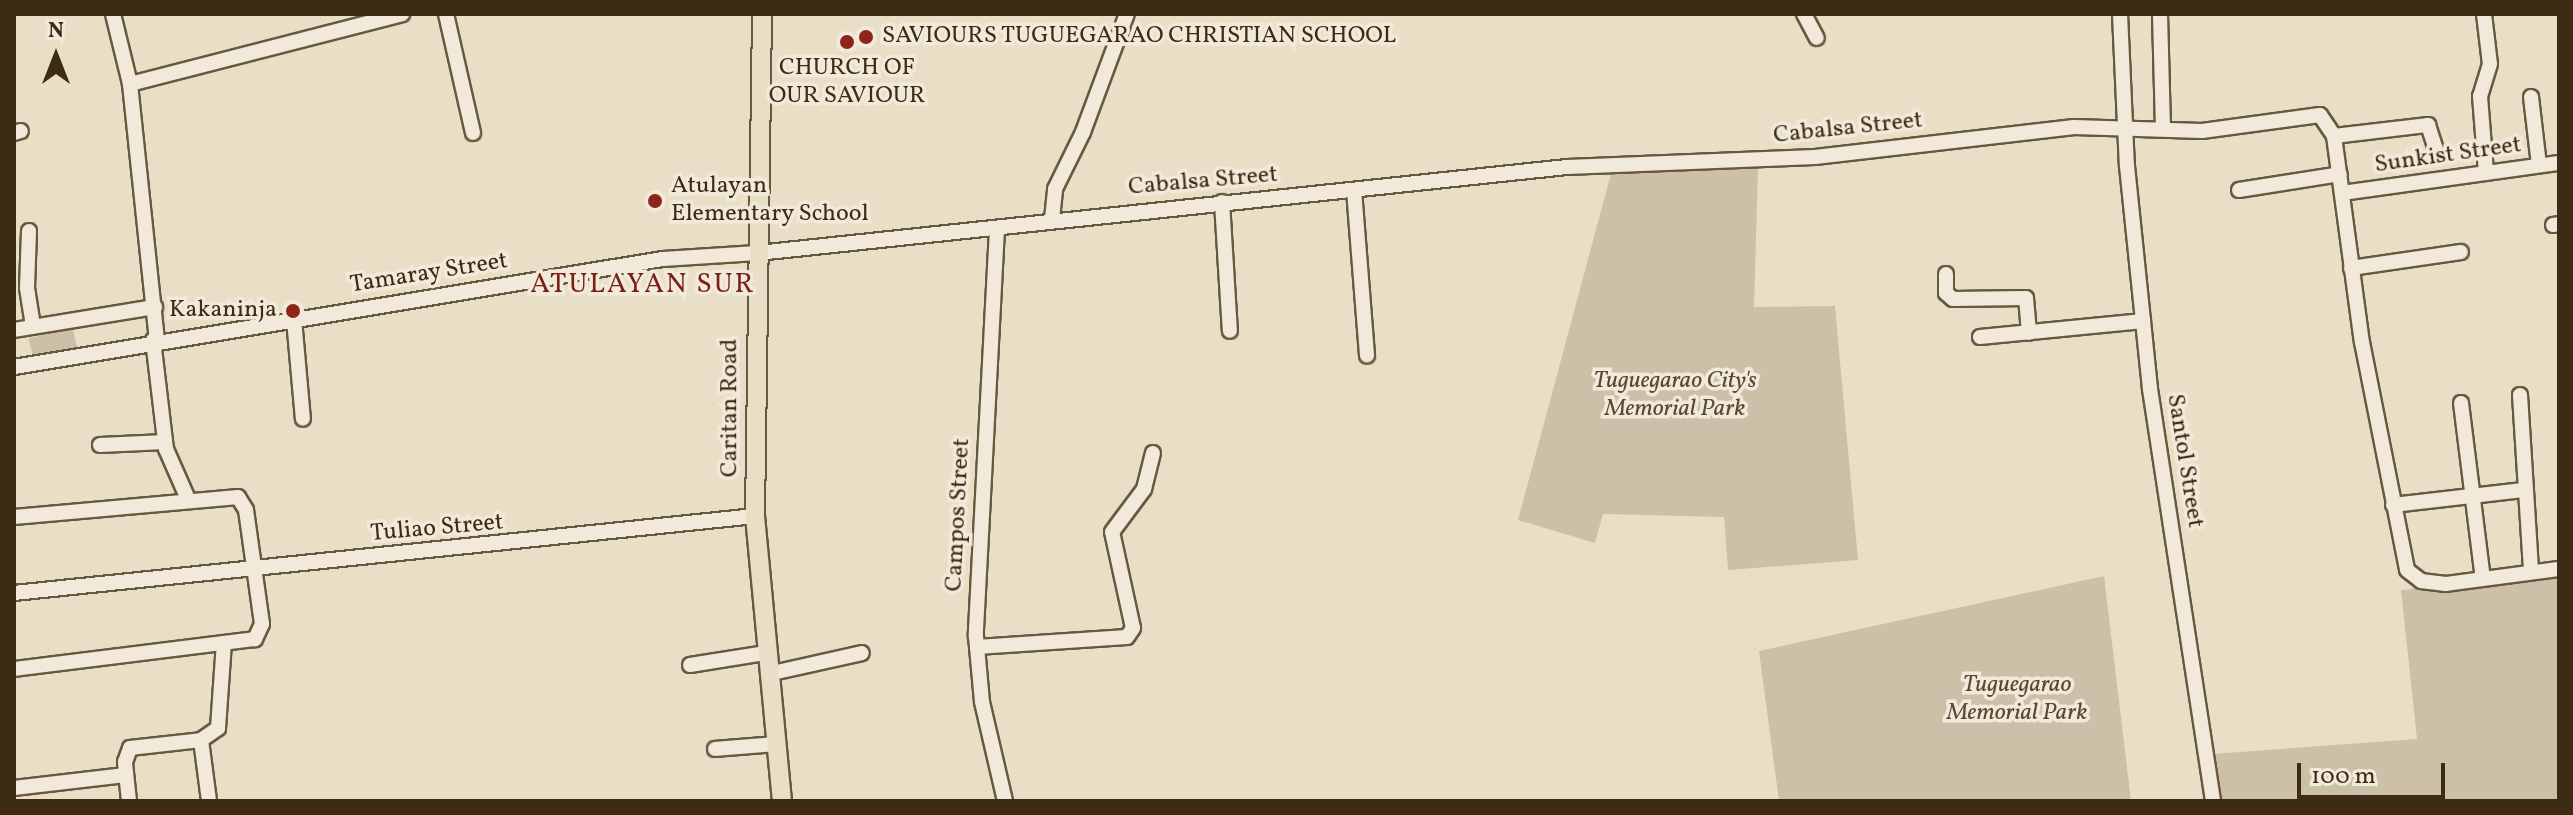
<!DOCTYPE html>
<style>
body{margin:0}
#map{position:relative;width:2573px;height:815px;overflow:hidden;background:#e9dfc6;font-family:Vollkorn,serif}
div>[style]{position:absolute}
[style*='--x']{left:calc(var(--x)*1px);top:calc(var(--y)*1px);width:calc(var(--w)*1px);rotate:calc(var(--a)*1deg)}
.green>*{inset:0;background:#ccc0a8;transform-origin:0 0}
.roads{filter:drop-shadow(2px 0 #695840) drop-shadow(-2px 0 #695840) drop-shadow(0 2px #695840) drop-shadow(0 -2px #695840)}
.minor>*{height:14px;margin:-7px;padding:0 7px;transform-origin:7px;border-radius:7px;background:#f1eada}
.major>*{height:18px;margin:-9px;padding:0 9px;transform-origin:9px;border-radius:9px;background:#e9dfc6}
.dots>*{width:22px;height:22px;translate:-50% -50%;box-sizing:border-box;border:4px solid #f1eada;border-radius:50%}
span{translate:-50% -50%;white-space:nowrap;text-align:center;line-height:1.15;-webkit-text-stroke:7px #f1eada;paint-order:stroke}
.poi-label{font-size:24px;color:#3e2b13}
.left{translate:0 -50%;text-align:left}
.right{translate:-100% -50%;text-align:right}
.street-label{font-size:24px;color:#3e2b13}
.park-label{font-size:24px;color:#5a4931;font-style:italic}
.quarter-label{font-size:28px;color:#7a1f14;letter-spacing:2px}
.frame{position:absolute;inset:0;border:16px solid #3e2b13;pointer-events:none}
.north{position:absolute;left:16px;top:16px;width:80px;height:80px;-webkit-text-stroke:6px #f1eada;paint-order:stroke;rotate:0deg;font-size:22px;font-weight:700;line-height:32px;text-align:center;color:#3e2b13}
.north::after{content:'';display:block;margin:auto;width:28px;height:36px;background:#3e2b13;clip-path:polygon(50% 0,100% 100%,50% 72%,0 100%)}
.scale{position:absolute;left:2297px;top:763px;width:148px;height:36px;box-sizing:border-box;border:4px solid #3e2b13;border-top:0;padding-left:10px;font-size:24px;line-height:28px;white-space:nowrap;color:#3e2b13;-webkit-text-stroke:6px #f1eada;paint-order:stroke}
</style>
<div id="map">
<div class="green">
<div style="clip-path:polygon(1758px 167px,1754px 307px,1835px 306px,1858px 560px,1728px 570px,1724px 517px,1603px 514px,1595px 543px,1518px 520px,1612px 170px)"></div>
<div style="left:72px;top:327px;width:24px;height:45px;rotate:75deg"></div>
<div style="clip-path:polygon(2559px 575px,2559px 801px,2218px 801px,2212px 754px,2417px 739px,2401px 590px)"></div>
<div style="clip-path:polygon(2104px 576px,2131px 801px,1779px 801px,1759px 651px)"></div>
</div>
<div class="roads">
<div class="minor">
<div style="--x:113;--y:14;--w:72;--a:76.3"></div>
<div style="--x:130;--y:84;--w:257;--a:84"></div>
<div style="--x:446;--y:14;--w:122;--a:77.2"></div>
<div style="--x:1804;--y:14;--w:27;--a:62"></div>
<div style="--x:2120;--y:14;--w:152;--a:87.4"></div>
<div style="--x:2127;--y:166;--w:224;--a:84.1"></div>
<div style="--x:2150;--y:389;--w:417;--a:81.3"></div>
<div style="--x:2160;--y:14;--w:115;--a:88.5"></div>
<div style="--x:2484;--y:14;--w:50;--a:83.2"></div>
<div style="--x:2490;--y:64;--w:34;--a:107"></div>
<div style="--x:2480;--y:96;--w:77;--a:85.5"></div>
<div style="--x:130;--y:84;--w:281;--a:-14.4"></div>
<div style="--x:2531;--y:97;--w:68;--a:83.3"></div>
<div style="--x:14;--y:133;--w:7;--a:-16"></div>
<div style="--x:2334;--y:136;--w:95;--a:-6.7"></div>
<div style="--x:2428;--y:125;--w:28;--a:72"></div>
<div style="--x:1354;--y:190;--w:166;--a:85.5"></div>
<div style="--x:2239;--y:190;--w:102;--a:-9"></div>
<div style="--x:2342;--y:193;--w:219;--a:-7.9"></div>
<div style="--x:1222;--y:202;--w:129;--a:86.5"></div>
<div style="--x:1052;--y:219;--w:30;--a:-84"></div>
<div style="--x:1055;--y:189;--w:64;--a:-63.8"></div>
<div style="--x:1083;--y:132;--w:126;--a:-69.6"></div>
<div style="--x:2553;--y:225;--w:6;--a:-9"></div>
<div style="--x:997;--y:229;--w:408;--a:93"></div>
<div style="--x:976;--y:636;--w:66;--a:84.8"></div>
<div style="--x:982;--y:702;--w:102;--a:76.9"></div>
<div style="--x:29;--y:231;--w:57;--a:92"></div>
<div style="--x:27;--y:288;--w:39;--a:81"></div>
<div style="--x:2351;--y:268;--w:111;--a:-8.3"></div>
<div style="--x:1946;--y:274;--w:19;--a:90"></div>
<div style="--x:1946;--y:293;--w:9;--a:41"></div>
<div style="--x:1953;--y:299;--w:73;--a:-0.8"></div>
<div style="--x:2026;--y:298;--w:35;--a:85"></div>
<div style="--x:294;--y:319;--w:100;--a:84.9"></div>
<div style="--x:14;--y:330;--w:143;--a:-9.3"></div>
<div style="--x:1980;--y:337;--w:164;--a:-5.6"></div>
<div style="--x:153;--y:340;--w:110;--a:83.2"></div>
<div style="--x:166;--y:449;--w:55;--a:66.3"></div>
<div style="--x:14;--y:367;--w:657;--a:-9.46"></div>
<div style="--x:662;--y:259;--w:96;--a:-3.6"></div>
<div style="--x:758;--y:253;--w:814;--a:-6.07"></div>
<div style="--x:1567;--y:167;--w:248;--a:-2.3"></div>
<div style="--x:1815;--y:157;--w:261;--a:-6.6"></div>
<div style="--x:2074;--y:127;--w:128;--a:1.8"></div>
<div style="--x:2202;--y:131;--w:119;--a:-7.7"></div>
<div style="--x:2320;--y:115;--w:25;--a:56"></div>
<div style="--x:2334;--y:136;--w:208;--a:82.3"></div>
<div style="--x:2362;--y:342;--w:232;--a:78.8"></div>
<div style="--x:2407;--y:570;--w:18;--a:38"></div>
<div style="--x:2421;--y:581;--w:25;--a:7"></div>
<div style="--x:2446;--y:584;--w:114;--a:-7.6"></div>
<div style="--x:2520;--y:395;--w:177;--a:86.4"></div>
<div style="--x:2461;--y:403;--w:177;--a:82.9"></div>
<div style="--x:100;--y:445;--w:65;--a:-2.6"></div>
<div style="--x:2393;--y:505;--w:131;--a:-6.6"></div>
<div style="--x:14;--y:517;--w:225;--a:-5.1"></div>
<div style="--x:238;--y:497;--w:15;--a:58"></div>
<div style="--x:246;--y:510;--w:115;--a:82"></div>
<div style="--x:262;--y:624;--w:17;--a:115"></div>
<div style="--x:255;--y:639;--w:243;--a:172.9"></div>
<div style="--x:14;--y:593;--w:745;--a:-5.93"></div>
<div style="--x:977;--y:647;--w:150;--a:-3.8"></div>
<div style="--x:1127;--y:637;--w:11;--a:-56"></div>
<div style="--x:1133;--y:628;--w:98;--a:-102.3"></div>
<div style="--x:1112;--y:532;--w:54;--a:-53.3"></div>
<div style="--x:1144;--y:489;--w:37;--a:-76"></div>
<div style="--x:690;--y:665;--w:77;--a:-9"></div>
<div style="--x:768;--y:674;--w:96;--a:-12.6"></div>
<div style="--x:201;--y:740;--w:62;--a:82.5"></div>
<div style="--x:715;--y:749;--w:61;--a:-4.7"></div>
<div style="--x:14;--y:788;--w:112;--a:-6.7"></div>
<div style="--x:129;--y:801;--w:39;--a:-96"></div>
<div style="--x:125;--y:762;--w:15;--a:-70"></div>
<div style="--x:130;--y:748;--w:71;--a:-6.4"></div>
<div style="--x:201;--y:740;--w:21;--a:-35"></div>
<div style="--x:218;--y:728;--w:85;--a:-86"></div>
</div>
<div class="major">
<div style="--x:762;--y:14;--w:502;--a:90.8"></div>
<div style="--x:755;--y:516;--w:286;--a:84.6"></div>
</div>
</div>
<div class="dots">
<div style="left:866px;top:37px;background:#8f2418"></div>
<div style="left:847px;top:42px;background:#8f2418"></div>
<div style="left:655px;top:201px;background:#8f2418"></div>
<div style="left:293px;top:311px;background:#8f2418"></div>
</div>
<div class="poi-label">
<span class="left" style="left:882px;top:37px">SAVIOURS TUGUEGARAO CHRISTIAN SCHOOL</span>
<span style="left:847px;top:83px">CHURCH OF<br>OUR SAVIOUR</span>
<span class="left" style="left:671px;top:201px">Atulayan<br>Elementary School</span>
<span class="right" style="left:277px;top:311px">Kakaninja</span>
</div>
<div class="street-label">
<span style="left:1848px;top:129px;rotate:-6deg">Cabalsa Street</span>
<span style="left:2448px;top:156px;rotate:-8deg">Sunkist Street</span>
<span style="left:1203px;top:182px;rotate:-5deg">Cabalsa Street</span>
<span style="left:429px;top:274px;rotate:-9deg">Tamaray Street</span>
<span style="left:731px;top:408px;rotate:-90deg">Caritan Road</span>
<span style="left:2184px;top:461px;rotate:81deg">Santol Street</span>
<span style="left:959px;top:515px;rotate:-87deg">Campos Street</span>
<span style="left:437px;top:529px;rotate:-5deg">Tuliao Street</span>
</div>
<div class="park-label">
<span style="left:1675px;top:396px">Tuguegarao City's<br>Memorial Park</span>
<span style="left:2017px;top:700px">Tuguegarao<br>Memorial Park</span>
</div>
<div class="quarter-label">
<span style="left:643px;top:285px">ATULAYAN SUR</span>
</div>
<div class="frame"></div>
<div class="north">N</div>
<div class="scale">100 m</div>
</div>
